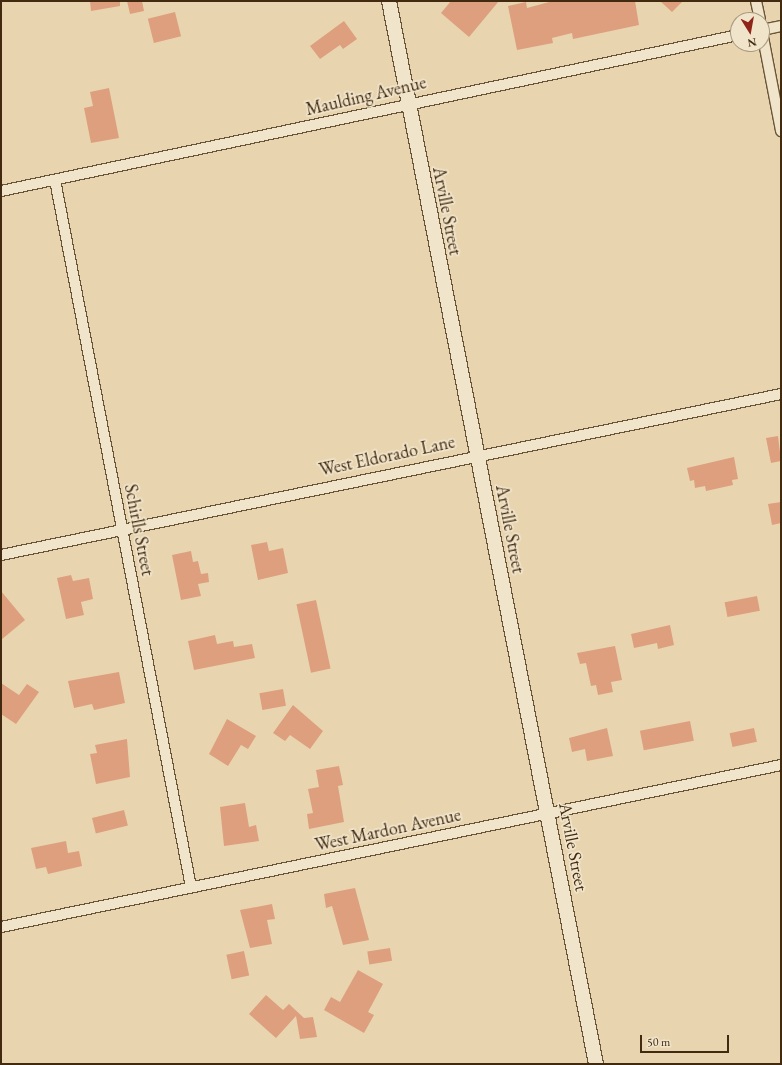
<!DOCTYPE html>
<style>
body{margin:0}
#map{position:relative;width:782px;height:1065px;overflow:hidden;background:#e8d5af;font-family:"EB Garamond",serif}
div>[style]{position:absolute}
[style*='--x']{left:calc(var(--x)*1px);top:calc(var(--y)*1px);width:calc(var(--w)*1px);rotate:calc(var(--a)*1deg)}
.building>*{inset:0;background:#de9f7e;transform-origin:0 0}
.roads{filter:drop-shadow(1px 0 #6b5538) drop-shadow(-1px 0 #6b5538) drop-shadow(0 1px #6b5538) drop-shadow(0 -1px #6b5538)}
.street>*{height:10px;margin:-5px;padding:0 5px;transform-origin:5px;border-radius:5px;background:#f0e4cb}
.secondary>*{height:14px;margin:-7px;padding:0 7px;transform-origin:7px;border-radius:7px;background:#f0e4cb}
span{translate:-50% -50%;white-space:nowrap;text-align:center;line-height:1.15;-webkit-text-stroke:3.5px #f0e4cb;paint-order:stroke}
.street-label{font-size:18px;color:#412a10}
.frame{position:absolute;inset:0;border:2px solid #412a10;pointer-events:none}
.north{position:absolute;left:730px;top:12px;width:40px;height:40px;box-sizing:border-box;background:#f0e4cb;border:1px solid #aa9a80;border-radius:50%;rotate:169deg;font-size:11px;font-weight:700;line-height:16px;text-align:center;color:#412a10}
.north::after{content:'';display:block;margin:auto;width:14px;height:18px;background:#8f2418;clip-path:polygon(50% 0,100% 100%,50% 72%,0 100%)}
.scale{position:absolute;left:640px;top:1035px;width:89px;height:18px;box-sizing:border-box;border:2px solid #412a10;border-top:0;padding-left:5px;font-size:12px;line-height:14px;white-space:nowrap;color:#412a10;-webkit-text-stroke:3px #f0e4cb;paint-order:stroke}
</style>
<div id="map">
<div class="building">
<div style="clip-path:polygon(90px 1px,120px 1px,120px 6px,91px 11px)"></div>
<div style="clip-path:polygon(127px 1px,142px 1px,144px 11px,130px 14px)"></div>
<div style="clip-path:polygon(451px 1px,499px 1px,469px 37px,441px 13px)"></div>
<div style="clip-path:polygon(553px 1px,635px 1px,639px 25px,573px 39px,572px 33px,552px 38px,553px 43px,517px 50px,508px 6px,526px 2px,527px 8px)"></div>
<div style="clip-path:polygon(660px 1px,683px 1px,672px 12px)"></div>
<div style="left:175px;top:12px;width:25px;height:28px;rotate:76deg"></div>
<div style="clip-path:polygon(344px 21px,357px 39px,343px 49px,340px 45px,320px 59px,310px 46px)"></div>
<div style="clip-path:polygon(109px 88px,119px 138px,91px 143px,84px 108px,93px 106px,90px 92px)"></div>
<div style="clip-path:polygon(778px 436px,781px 461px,771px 463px,766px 438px)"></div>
<div style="clip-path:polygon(734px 457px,738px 479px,732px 480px,733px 485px,706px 491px,705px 486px,695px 488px,694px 480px,690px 481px,687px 468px)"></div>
<div style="clip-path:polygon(781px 502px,781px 523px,772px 525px,768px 504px)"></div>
<div style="clip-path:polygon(267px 542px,269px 551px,283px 548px,288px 573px,258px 580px,251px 545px)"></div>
<div style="clip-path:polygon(191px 551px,193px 562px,198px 561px,201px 574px,208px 573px,209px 582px,198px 584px,201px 596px,181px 600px,172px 555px)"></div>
<div style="clip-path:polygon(71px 575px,73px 581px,89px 578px,93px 599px,81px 602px,84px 615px,66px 619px,57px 578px)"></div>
<div style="clip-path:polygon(1px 591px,25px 620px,1px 640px)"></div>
<div style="left:757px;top:596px;width:15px;height:33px;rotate:79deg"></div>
<div style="left:316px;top:600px;width:70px;height:20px;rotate:78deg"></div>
<div style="clip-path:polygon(670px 625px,674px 645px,658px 649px,657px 643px,634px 648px,631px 634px)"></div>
<div style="clip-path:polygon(215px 635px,217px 644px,233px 641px,234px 647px,252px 644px,255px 658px,194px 670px,188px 641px)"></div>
<div style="clip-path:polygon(615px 646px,622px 680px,611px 682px,613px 692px,598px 695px,596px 685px,591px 686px,586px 663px,580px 664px,577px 653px)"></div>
<div style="clip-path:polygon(119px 672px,125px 703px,94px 710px,92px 704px,74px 708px,68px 681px)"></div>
<div style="clip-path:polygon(1px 683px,19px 695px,27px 684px,39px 692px,16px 724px,1px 714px)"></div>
<div style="left:283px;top:689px;width:17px;height:24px;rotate:80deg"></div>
<div style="clip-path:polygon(293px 705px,323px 731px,310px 749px,290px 735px,285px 741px,273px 733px)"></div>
<div style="clip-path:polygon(227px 719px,256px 736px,248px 749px,241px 745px,228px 766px,209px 754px)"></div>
<div style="left:690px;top:721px;width:20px;height:51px;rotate:79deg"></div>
<div style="clip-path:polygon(607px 728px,613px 756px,587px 761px,585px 749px,572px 752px,569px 738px)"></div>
<div style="left:754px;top:728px;width:14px;height:25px;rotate:78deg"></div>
<div style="clip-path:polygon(127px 739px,130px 777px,96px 784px,90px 754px,97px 753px,95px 745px)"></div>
<div style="clip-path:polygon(339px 766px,343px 785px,338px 786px,344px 822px,309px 829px,307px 814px,313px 813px,308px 789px,319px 787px,316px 770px)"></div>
<div style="clip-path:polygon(245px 803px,249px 827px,256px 825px,259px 841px,224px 846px,220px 807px)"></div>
<div style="left:124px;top:810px;width:16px;height:33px;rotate:76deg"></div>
<div style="clip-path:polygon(66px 841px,68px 853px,79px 851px,82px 866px,48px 874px,46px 867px,36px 869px,31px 848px)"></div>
<div style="clip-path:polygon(355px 888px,369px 940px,343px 945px,332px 906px,326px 908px,324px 894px)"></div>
<div style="clip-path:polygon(272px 904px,275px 919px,267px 920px,272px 944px,250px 948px,240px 910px)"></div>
<div style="left:390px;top:948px;width:13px;height:23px;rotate:81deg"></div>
<div style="left:244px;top:951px;width:25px;height:18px;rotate:78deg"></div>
<div style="clip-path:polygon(358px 970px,383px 984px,368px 1012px,374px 1015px,364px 1033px,324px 1010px,331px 997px,340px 1002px)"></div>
<div style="clip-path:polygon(266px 995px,283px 1010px,289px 1004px,304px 1018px,313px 1017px,317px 1037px,300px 1039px,296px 1016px,276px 1038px,249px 1014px)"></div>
</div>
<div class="roads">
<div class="street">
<div style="--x:756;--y:1;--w:19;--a:78"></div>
<div style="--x:762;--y:30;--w:19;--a:-12"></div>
<div style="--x:762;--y:32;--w:101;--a:79.1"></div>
<div style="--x:55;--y:180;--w:720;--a:79.11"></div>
<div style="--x:1;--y:191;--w:753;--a:-11.95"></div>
<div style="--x:1;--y:555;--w:796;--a:-11.66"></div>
<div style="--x:1;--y:927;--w:797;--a:-11.73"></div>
</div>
<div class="secondary">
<div style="--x:389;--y:1;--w:1083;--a:78.98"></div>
</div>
</div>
<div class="street-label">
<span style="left:366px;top:96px;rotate:-13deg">Maulding Avenue</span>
<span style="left:447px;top:211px;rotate:79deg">Arville Street</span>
<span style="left:387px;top:456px;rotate:-12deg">West Eldorado Lane</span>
<span style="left:510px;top:529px;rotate:79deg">Arville Street</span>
<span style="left:139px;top:530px;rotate:79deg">Schirlls Street</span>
<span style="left:388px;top:830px;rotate:-12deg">West Mardon Avenue</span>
<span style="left:573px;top:847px;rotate:79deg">Arville Street</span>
</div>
<div class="frame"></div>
<div class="north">N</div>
<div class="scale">50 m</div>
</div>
